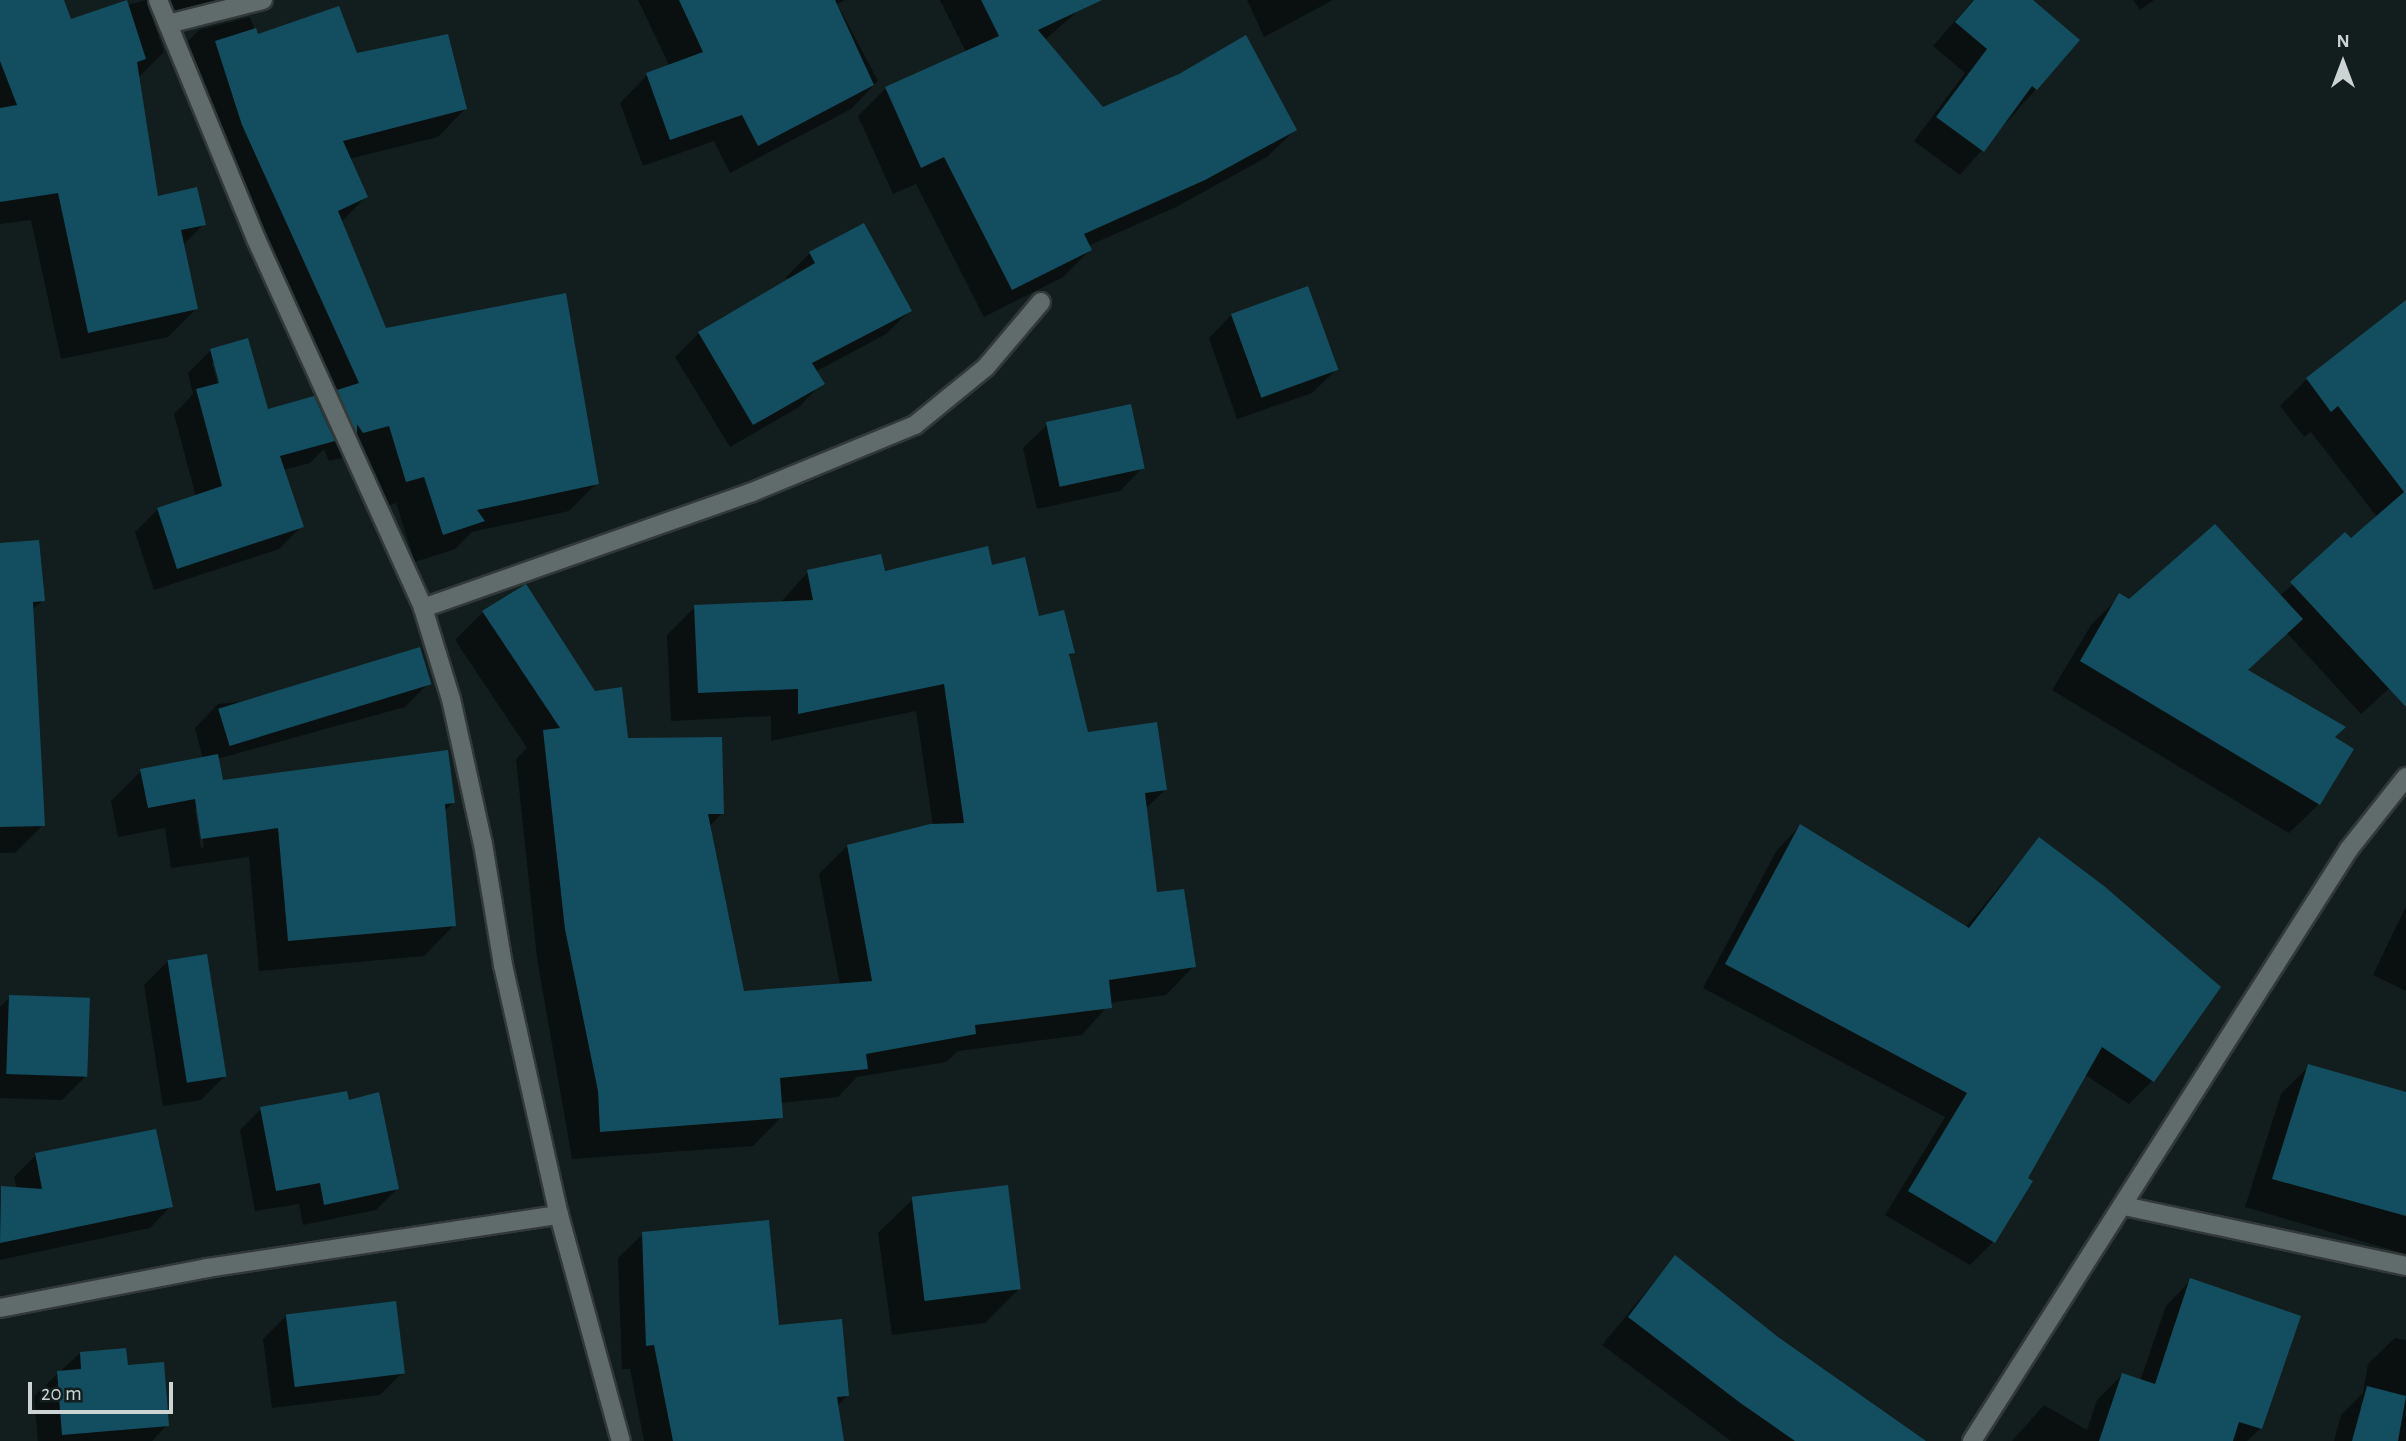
<!DOCTYPE html>
<style>
body{margin:0}
#map{position:relative;width:2406px;height:1441px;overflow:hidden;background:#121e1d;font-family:"Alegreya Sans",sans-serif}
div>[style]{position:absolute}
[style*='--x']{left:calc(var(--x)*1px);top:calc(var(--y)*1px);width:calc(var(--w)*1px);rotate:calc(var(--a)*1deg)}
.shadow>*{inset:0;background:#0007}
.building>*{inset:0;background:#134e60;transform-origin:0 0}
.roads{filter:drop-shadow(2px 0 #323938) drop-shadow(-2px 0 #323938) drop-shadow(0 2px #323938) drop-shadow(0 -2px #323938)}
.minor>*{height:18px;margin:-9px;padding:0 9px;transform-origin:9px;border-radius:9px;background:#5f6c6b}
span{translate:-50% -50%;white-space:nowrap;text-align:center;line-height:1.15;-webkit-text-stroke:5px #121e1d;paint-order:stroke}
.north{position:absolute;left:2308px;top:28px;width:70px;height:70px;-webkit-text-stroke:5px #121e1d;paint-order:stroke;rotate:0deg;font-size:19px;font-weight:700;line-height:28px;text-align:center;color:#ccd4d3}
.north::after{content:'';display:block;margin:auto;width:24px;height:32px;background:#ccd4d3;clip-path:polygon(50% 0,100% 100%,50% 72%,0 100%)}
.scale{position:absolute;left:28px;top:1382px;width:145px;height:32px;box-sizing:border-box;border:4px solid #ccd4d3;border-top:0;padding-left:9px;font-size:21px;line-height:24px;white-space:nowrap;color:#ccd4d3;-webkit-text-stroke:5px #121e1d;paint-order:stroke}
</style>
<div id="map">
<div class="shadow">
<div style="clip-path:polygon(0 0,62px 0,70px 21px,146px 0,164px 52px,138px 78px,156px 198px,204px 224px,183px 245px,196px 309px,168px 337px,61px 359px,31px 220px,0 224px)"></div>
<div style="clip-path:polygon(159px 0,234px 0,169px 26px)"></div>
<div style="clip-path:polygon(638px 0,845px 0,837px 4px,878px 81px,851px 109px,730px 173px,714px 141px,643px 166px,620px 103px,647px 75px,670px 67px)"></div>
<div style="clip-path:polygon(940px 0,1078px 0,1081px 8px,1045px 40px,1103px 109px,1295px 130px,1267px 157px,1176px 207px,1088px 246px,1090px 250px,1063px 277px,984px 317px,916px 184px,893px 194px,858px 116px,886px 88px,966px 52px)"></div>
<div style="clip-path:polygon(1247px 0,1333px 0,1264px 37px)"></div>
<div style="clip-path:polygon(1973px 0,2030px 0,2036px 89px,1960px 175px,1914px 141px,1965px 73px,1933px 46px)"></div>
<div style="clip-path:polygon(2133px 0,2154px 0,2140px 10px)"></div>
<div style="clip-path:polygon(evenodd,250px 17px,257px 36px,356px 55px,465px 109px,438px 137px,349px 159px,366px 197px,341px 222px,385px 330px,597px 483px,569px 511px,472px 532px,455px 549px,415px 562px,396px 503px,378px 509px,361px 453px,329px 461px,324px 449px,310px 463px,283px 470px,302px 526px,279px 549px,154px 590px,135px 532px,158px 509px,196px 497px,174px 414px,193px 394px,188px 373px,211px 350px,266px 411px,319px 410px,327px 402px,172px 57px,199px 30px,250px 17px,212px 363px,216px 363px,223px 391px,220px 392px,212px 363px)"></div>
<div style="clip-path:polygon(810px 253px,910px 311px,886px 334px,815px 372px,822px 383px,799px 407px,730px 447px,675px 357px,699px 333px,788px 281px,786px 277px)"></div>
<div style="clip-path:polygon(2393px 313px,2406px 329px,2406px 673px,2361px 714px,2287px 633px,2247px 671px,2352px 749px,2319px 804px,2289px 833px,2052px 690px,2091px 625px,2120px 596px,2129px 601px,2279px 596px,2377px 517px,2311px 432px,2304px 437px,2280px 406px,2307px 379px)"></div>
<div style="clip-path:polygon(1232px 314px,1336px 370px,1312px 393px,1237px 419px,1209px 338px)"></div>
<div style="clip-path:polygon(1047px 425px,1143px 467px,1120px 491px,1037px 509px,1023px 448px)"></div>
<div style="clip-path:polygon(0 545px,43px 600px,31px 611px,43px 825px,15px 853px,0 853px)"></div>
<div style="clip-path:polygon(991px 567px,1073px 652px,1068px 657px,1086px 734px,1165px 790px,1145px 809px,1155px 894px,1194px 966px,1166px 995px,1110px 1003px,1082px 1035px,958px 1051px,946px 1062px,857px 1077px,838px 1097px,780px 1103px,781px 1117px,753px 1146px,572px 1159px,537px 958px,516px 759px,527px 748px,455px 640px,483px 612px,525px 586px,627px 740px,722px 813px,709px 827px,743px 992px,840px 985px,819px 874px,847px 846px,933px 826px,916px 711px,771px 741px,771px 716px,671px 721px,667px 635px,695px 607px,780px 603px,808px 572px)"></div>
<div style="clip-path:polygon(evenodd,429px 683px,405px 707px,217px 759px,222px 782px,453px 802px,444px 812px,454px 925px,424px 956px,259px 971px,249px 857px,171px 868px,165px 828px,118px 837px,111px 801px,141px 771px,203px 759px,195px 728px,218px 704px,429px 683px,195px 809px,198px 809px,204px 847px,201px 848px,195px 809px)"></div>
<div style="clip-path:polygon(1800px 826px,1965px 928px,2039px 839px,2218px 988px,2152px 1081px,2129px 1104px,2084px 1074px,1993px 1242px,1970px 1265px,1885px 1215px,1945px 1117px,1703px 988px,1777px 850px)"></div>
<div style="clip-path:polygon(2406px 906px,2406px 991px,2373px 975px)"></div>
<div style="clip-path:polygon(168px 961px,224px 1077px,201px 1100px,163px 1106px,144px 985px)"></div>
<div style="clip-path:polygon(10px 997px,85px 1077px,62px 1100px,0 1098px,0 1007px)"></div>
<div style="clip-path:polygon(2309px 1066px,2406px 1095px,2406px 1254px,2245px 1207px,2281px 1094px)"></div>
<div style="clip-path:polygon(347px 1102px,397px 1189px,376px 1210px,303px 1225px,299px 1204px,255px 1211px,240px 1130px,261px 1109px)"></div>
<div style="clip-path:polygon(36px 1155px,171px 1206px,150px 1228px,0 1260px,0 1190px,17px 1189px,14px 1177px)"></div>
<div style="clip-path:polygon(913px 1199px,1019px 1289px,985px 1323px,892px 1335px,878px 1233px)"></div>
<div style="clip-path:polygon(643px 1234px,778px 1327px,848px 1395px,837px 1406px,842px 1441px,644px 1441px,630px 1369px,622px 1369px,618px 1258px)"></div>
<div style="clip-path:polygon(1675px 1257px,1904px 1441px,1731px 1441px,1602px 1345px)"></div>
<div style="clip-path:polygon(2191px 1280px,2261px 1428px,2247px 1441px,2012px 1441px,2044px 1405px,2087px 1430px,2097px 1400px,2122px 1375px,2140px 1381px,2166px 1306px)"></div>
<div style="clip-path:polygon(287px 1315px,403px 1372px,380px 1395px,272px 1408px,263px 1339px)"></div>
<div style="clip-path:polygon(2395px 1338px,2406px 1340px,2406px 1441px,2334px 1441px,2341px 1415px,2363px 1393px,2368px 1364px)"></div>
<div style="clip-path:polygon(80px 1353px,126px 1367px,167px 1425px,152px 1441px,38px 1441px,34px 1396px)"></div>
</div>
<div class="building">
<div style="clip-path:polygon(0 0,64px 0,71px 19px,127px 0,146px 59px,137px 62px,158px 196px,197px 187px,206px 225px,181px 230px,198px 309px,88px 333px,58px 193px,0 202px,0 108px,17px 105px,0 61px)"></div>
<div style="clip-path:polygon(679px 0,835px 0,874px 85px,758px 146px,742px 115px,670px 140px,646px 73px,703px 52px)"></div>
<div style="clip-path:polygon(981px 0,1102px 0,1038px 30px,1103px 107px,1179px 74px,1246px 35px,1297px 130px,1205px 180px,1084px 234px,1092px 250px,1012px 290px,944px 157px,921px 168px,885px 87px,999px 36px)"></div>
<div style="clip-path:polygon(1974px 0,2033px 0,2080px 40px,2037px 90px,2032px 86px,1984px 152px,1936px 117px,1987px 49px,1955px 22px)"></div>
<div style="clip-path:polygon(339px 6px,357px 53px,448px 34px,467px 109px,343px 141px,368px 197px,338px 211px,386px 328px,566px 293px,599px 484px,477px 510px,485px 521px,443px 535px,424px 477px,406px 482px,389px 426px,363px 433px,357px 424px,357px 435px,337px 390px,359px 383px,242px 125px,215px 41px,256px 28px,258px 34px)"></div>
<div style="clip-path:polygon(864px 223px,912px 311px,812px 363px,825px 384px,753px 425px,698px 332px,815px 263px,809px 252px)"></div>
<div style="left:1308px;top:286px;width:89px;height:82px;rotate:70deg"></div>
<div style="clip-path:polygon(2406px 300px,2406px 707px,2290px 582px,2345px 532px,2351px 538px,2404px 492px,2338px 406px,2331px 412px,2306px 378px)"></div>
<div style="clip-path:polygon(248px 338px,268px 409px,314px 396px,335px 441px,280px 456px,304px 527px,177px 569px,157px 508px,222px 486px,196px 389px,219px 383px,210px 349px)"></div>
<div style="left:1131px;top:404px;width:66px;height:87px;rotate:78deg"></div>
<div style="clip-path:polygon(2215px 524px,2303px 619px,2248px 670px,2346px 727px,2335px 737px,2354px 749px,2320px 805px,2080px 661px,2119px 593px,2129px 599px)"></div>
<div style="clip-path:polygon(39px 540px,45px 601px,33px 602px,45px 826px,0 827px,0 543px)"></div>
<div style="clip-path:polygon(988px 546px,992px 565px,1025px 557px,1039px 616px,1064px 610px,1075px 653px,1069px 654px,1088px 732px,1157px 722px,1167px 790px,1145px 793px,1157px 892px,1184px 889px,1196px 967px,1109px 980px,1112px 1008px,975px 1025px,976px 1034px,866px 1054px,868px 1069px,780px 1078px,783px 1118px,600px 1132px,598px 1091px,565px 929px,543px 730px,560px 728px,482px 611px,526px 584px,595px 691px,622px 687px,628px 738px,722px 737px,724px 814px,708px 814px,744px 991px,872px 981px,847px 845px,930px 824px,964px 823px,944px 684px,798px 714px,798px 689px,698px 693px,694px 605px,813px 600px,807px 570px,881px 554px,885px 571px)"></div>
<div style="left:420px;top:647px;width:39px;height:211px;rotate:73deg"></div>
<div style="clip-path:polygon(448px 750px,455px 803px,445px 804px,456px 926px,288px 941px,278px 828px,201px 839px,195px 799px,148px 808px,140px 769px,218px 754px,223px 780px)"></div>
<div style="clip-path:polygon(1800px 824px,1969px 928px,2039px 837px,2104px 886px,2221px 987px,2154px 1082px,2102px 1047px,2028px 1178px,2033px 1181px,1995px 1243px,1908px 1191px,1967px 1093px,1725px 964px)"></div>
<div style="left:207px;top:954px;width:124px;height:40px;rotate:81deg"></div>
<div style="left:9px;top:995px;width:81px;height:79px;rotate:2deg"></div>
<div style="clip-path:polygon(2308px 1064px,2406px 1092px,2406px 1216px,2272px 1179px)"></div>
<div style="clip-path:polygon(347px 1091px,349px 1100px,379px 1092px,399px 1189px,324px 1205px,320px 1183px,276px 1191px,260px 1107px)"></div>
<div style="clip-path:polygon(156px 1129px,173px 1207px,0 1243px,1px 1186px,42px 1189px,35px 1153px)"></div>
<div style="left:1008px;top:1185px;width:105px;height:97px;rotate:83deg"></div>
<div style="clip-path:polygon(769px 1220px,779px 1325px,842px 1319px,849px 1396px,837px 1397px,844px 1441px,673px 1441px,654px 1345px,646px 1346px,642px 1232px)"></div>
<div style="clip-path:polygon(1675px 1255px,1778px 1337px,1926px 1441px,1795px 1441px,1739px 1402px,1628px 1317px)"></div>
<div style="clip-path:polygon(2190px 1278px,2301px 1316px,2262px 1429px,2239px 1422px,2233px 1441px,2099px 1441px,2122px 1373px,2155px 1384px)"></div>
<div style="left:396px;top:1301px;width:73px;height:111px;rotate:83deg"></div>
<div style="clip-path:polygon(126px 1348px,128px 1365px,164px 1362px,169px 1426px,62px 1435px,57px 1371px,81px 1369px,80px 1352px)"></div>
<div style="clip-path:polygon(2367px 1386px,2406px 1396px,2398px 1441px,2352px 1441px)"></div>
</div>
<div class="roads">
<div class="minor">
<div style="--x:158;--y:0;--w:258;--a:67.7"></div>
<div style="--x:256;--y:239;--w:405;--a:65.6"></div>
<div style="--x:423;--y:608;--w:95;--a:72.9"></div>
<div style="--x:451;--y:699;--w:148;--a:77.6"></div>
<div style="--x:483;--y:844;--w:123;--a:80.6"></div>
<div style="--x:503;--y:965;--w:256;--a:77.4"></div>
<div style="--x:559;--y:1215;--w:234;--a:74.7"></div>
<div style="--x:168;--y:24;--w:98;--a:-14.2"></div>
<div style="--x:423;--y:608;--w:347;--a:-19.4"></div>
<div style="--x:750;--y:493;--w:178;--a:-22.4"></div>
<div style="--x:915;--y:425;--w:92;--a:-39.2"></div>
<div style="--x:986;--y:367;--w:85;--a:-49.8"></div>
<div style="--x:2124;--y:1206;--w:288;--a:12"></div>
<div style="--x:0;--y:1308;--w:211;--a:-10.9"></div>
<div style="--x:207;--y:1268;--w:356;--a:-8.6"></div>
<div style="--x:1972;--y:1441;--w:702;--a:-57.51"></div>
<div style="--x:2349;--y:849;--w:92;--a:-51.6"></div>
</div>
</div>
<div class="north">N</div>
<div class="scale">20 m</div>
</div>
